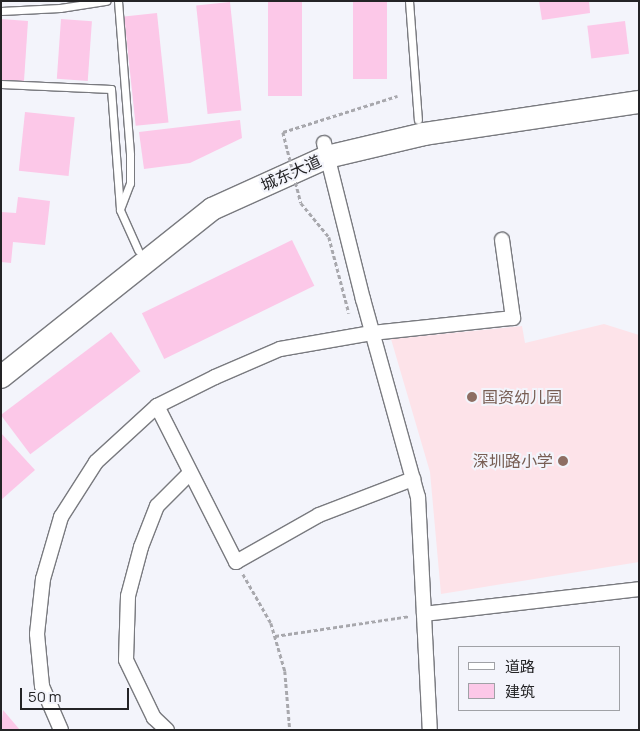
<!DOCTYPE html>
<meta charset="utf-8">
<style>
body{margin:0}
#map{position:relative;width:640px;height:731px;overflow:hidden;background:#f3f4fb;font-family:Manrope,"Noto Sans SC",sans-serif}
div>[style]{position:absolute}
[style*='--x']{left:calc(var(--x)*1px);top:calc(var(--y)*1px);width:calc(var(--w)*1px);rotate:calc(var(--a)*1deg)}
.education>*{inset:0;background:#fde3e9}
.building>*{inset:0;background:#fcc8e8;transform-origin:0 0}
.path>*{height:2.5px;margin-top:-1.25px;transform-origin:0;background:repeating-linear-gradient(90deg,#a8a8ad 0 4px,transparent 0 6.5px)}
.roads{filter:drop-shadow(1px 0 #797a7f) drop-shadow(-1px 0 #797a7f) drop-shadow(0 1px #797a7f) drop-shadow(0 -1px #797a7f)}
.service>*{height:7px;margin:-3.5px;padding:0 3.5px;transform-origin:3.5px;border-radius:3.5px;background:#fff}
.minor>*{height:14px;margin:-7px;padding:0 7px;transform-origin:7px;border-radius:7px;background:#fff}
.primary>*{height:22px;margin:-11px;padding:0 11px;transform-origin:11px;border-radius:11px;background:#fff}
.path-bridge>*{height:2.5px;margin-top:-1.25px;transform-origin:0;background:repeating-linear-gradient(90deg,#a8a8ad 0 4px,transparent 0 6.5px)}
.dots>*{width:14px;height:14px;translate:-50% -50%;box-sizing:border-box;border:2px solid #f3f4fb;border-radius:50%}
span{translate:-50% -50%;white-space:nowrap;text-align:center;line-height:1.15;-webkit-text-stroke:4px #f3f4fb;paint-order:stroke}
.street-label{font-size:16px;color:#242426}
.education-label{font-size:16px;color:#785e54}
.left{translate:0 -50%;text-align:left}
.right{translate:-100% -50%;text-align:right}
.frame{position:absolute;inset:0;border:2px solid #242426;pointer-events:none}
.legend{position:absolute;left:458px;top:646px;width:162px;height:65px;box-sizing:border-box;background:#f3f4fb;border:1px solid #a0a1a6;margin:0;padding:6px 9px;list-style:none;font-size:15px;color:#242426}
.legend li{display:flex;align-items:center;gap:10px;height:25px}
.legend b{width:25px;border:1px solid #a0a1a6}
.scale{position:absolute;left:20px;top:688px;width:109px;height:22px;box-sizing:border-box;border:2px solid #242426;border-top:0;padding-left:6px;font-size:15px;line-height:18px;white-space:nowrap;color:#242426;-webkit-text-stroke:4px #f3f4fb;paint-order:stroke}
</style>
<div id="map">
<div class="education">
<div style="clip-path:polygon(604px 324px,639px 335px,639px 562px,441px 594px,430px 472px,391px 339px,522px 326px,525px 343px)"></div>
</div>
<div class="building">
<div style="left:268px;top:1px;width:34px;height:95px"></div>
<div style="left:353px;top:1px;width:34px;height:78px"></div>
<div style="clip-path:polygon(539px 1px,589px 1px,590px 13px,542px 20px)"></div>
<div style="left:230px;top:2px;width:109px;height:34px;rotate:84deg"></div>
<div style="left:157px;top:13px;width:110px;height:33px;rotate:84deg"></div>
<div style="clip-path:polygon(1px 19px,28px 21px,24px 81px,1px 80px)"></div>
<div style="left:61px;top:19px;width:31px;height:60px;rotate:4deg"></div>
<div style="left:625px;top:21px;width:33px;height:38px;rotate:83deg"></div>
<div style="left:25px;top:112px;width:50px;height:59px;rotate:6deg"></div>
<div style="clip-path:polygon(240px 120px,242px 138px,190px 163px,144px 169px,139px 132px)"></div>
<div style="clip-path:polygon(18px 197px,50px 201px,45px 245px,13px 242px,11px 263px,1px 262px,1px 212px,16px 213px)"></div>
<div style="left:292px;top:240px;width:51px;height:167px;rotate:64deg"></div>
<div style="left:111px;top:332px;width:49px;height:138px;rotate:53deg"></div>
<div style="clip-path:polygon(1px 433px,35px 470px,1px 500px)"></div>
<div style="clip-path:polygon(3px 710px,20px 730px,1px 730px)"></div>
</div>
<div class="path">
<div style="--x:283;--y:132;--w:120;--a:-17.5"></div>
<div style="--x:301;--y:203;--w:44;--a:50.5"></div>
<div style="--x:329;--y:237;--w:79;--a:75.3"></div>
<div style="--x:243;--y:574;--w:56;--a:60.3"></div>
<div style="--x:271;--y:623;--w:50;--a:73.7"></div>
<div style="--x:285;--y:671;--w:59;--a:85.2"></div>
<div style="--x:275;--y:636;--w:136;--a:-8.4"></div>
</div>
<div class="roads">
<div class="service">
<div style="--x:118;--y:1;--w:154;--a:85.5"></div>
<div style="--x:130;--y:155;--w:28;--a:90"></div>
<div style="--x:130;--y:183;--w:28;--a:111"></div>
<div style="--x:409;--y:1;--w:119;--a:85.7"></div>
<div style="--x:1;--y:11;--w:59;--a:-2.9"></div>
<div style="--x:60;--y:8;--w:47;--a:-8.7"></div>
<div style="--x:1;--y:84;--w:110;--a:2.6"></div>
<div style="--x:111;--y:89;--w:121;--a:85.7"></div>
<div style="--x:120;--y:210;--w:44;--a:65.8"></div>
</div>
<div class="minor">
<div style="--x:324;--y:143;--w:161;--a:76"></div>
<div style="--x:363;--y:299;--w:205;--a:74.5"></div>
<div style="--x:418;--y:497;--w:233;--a:87.1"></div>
<div style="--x:157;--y:406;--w:175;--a:63.1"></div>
<div style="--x:236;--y:562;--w:95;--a:-29.5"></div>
<div style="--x:319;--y:515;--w:101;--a:-21"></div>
<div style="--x:424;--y:614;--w:216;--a:-6.6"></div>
<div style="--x:61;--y:730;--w:48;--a:-113.4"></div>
<div style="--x:42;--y:686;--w:52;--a:-95.5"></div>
<div style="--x:37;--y:634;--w:55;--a:-83.8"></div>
<div style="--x:43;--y:579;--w:65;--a:-73.8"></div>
<div style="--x:61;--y:517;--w:65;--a:-57.5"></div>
<div style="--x:96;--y:462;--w:83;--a:-42.6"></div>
<div style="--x:157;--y:406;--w:65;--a:-26.6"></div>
<div style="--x:215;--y:377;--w:71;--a:-23.3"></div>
<div style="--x:280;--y:349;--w:93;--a:-9.9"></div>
<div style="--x:372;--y:333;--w:142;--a:-6.1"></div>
<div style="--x:513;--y:318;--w:79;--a:-98"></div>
<div style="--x:167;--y:730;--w:18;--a:-137"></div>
<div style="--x:154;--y:718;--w:64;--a:-115.8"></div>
<div style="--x:126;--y:660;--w:64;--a:-88.2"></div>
<div style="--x:128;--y:596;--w:51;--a:-75.1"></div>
<div style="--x:141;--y:547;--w:44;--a:-68.7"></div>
<div style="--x:157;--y:506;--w:47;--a:-45"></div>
</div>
<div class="primary">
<div style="--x:1;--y:377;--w:270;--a:-38.5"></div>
<div style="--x:212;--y:209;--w:126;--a:-24.3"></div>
<div style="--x:327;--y:157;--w:100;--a:-13.3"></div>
<div style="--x:424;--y:134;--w:217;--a:-8.5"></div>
</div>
</div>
<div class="path-bridge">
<div style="--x:283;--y:132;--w:73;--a:75.8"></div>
</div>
<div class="dots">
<div style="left:472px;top:397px;background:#8d6e63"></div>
<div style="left:563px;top:461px;background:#8d6e63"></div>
</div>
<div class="street-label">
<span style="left:291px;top:173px;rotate:-24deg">城东大道</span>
</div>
<div class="education-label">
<span class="left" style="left:482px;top:397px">国资幼儿园</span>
<span class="right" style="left:553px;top:461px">深圳路小学</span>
</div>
<div class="frame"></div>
<ul class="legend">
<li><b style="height:6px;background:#fff"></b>道路</li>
<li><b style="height:14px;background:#fcc8e8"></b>建筑</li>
</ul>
<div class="scale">50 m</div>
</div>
